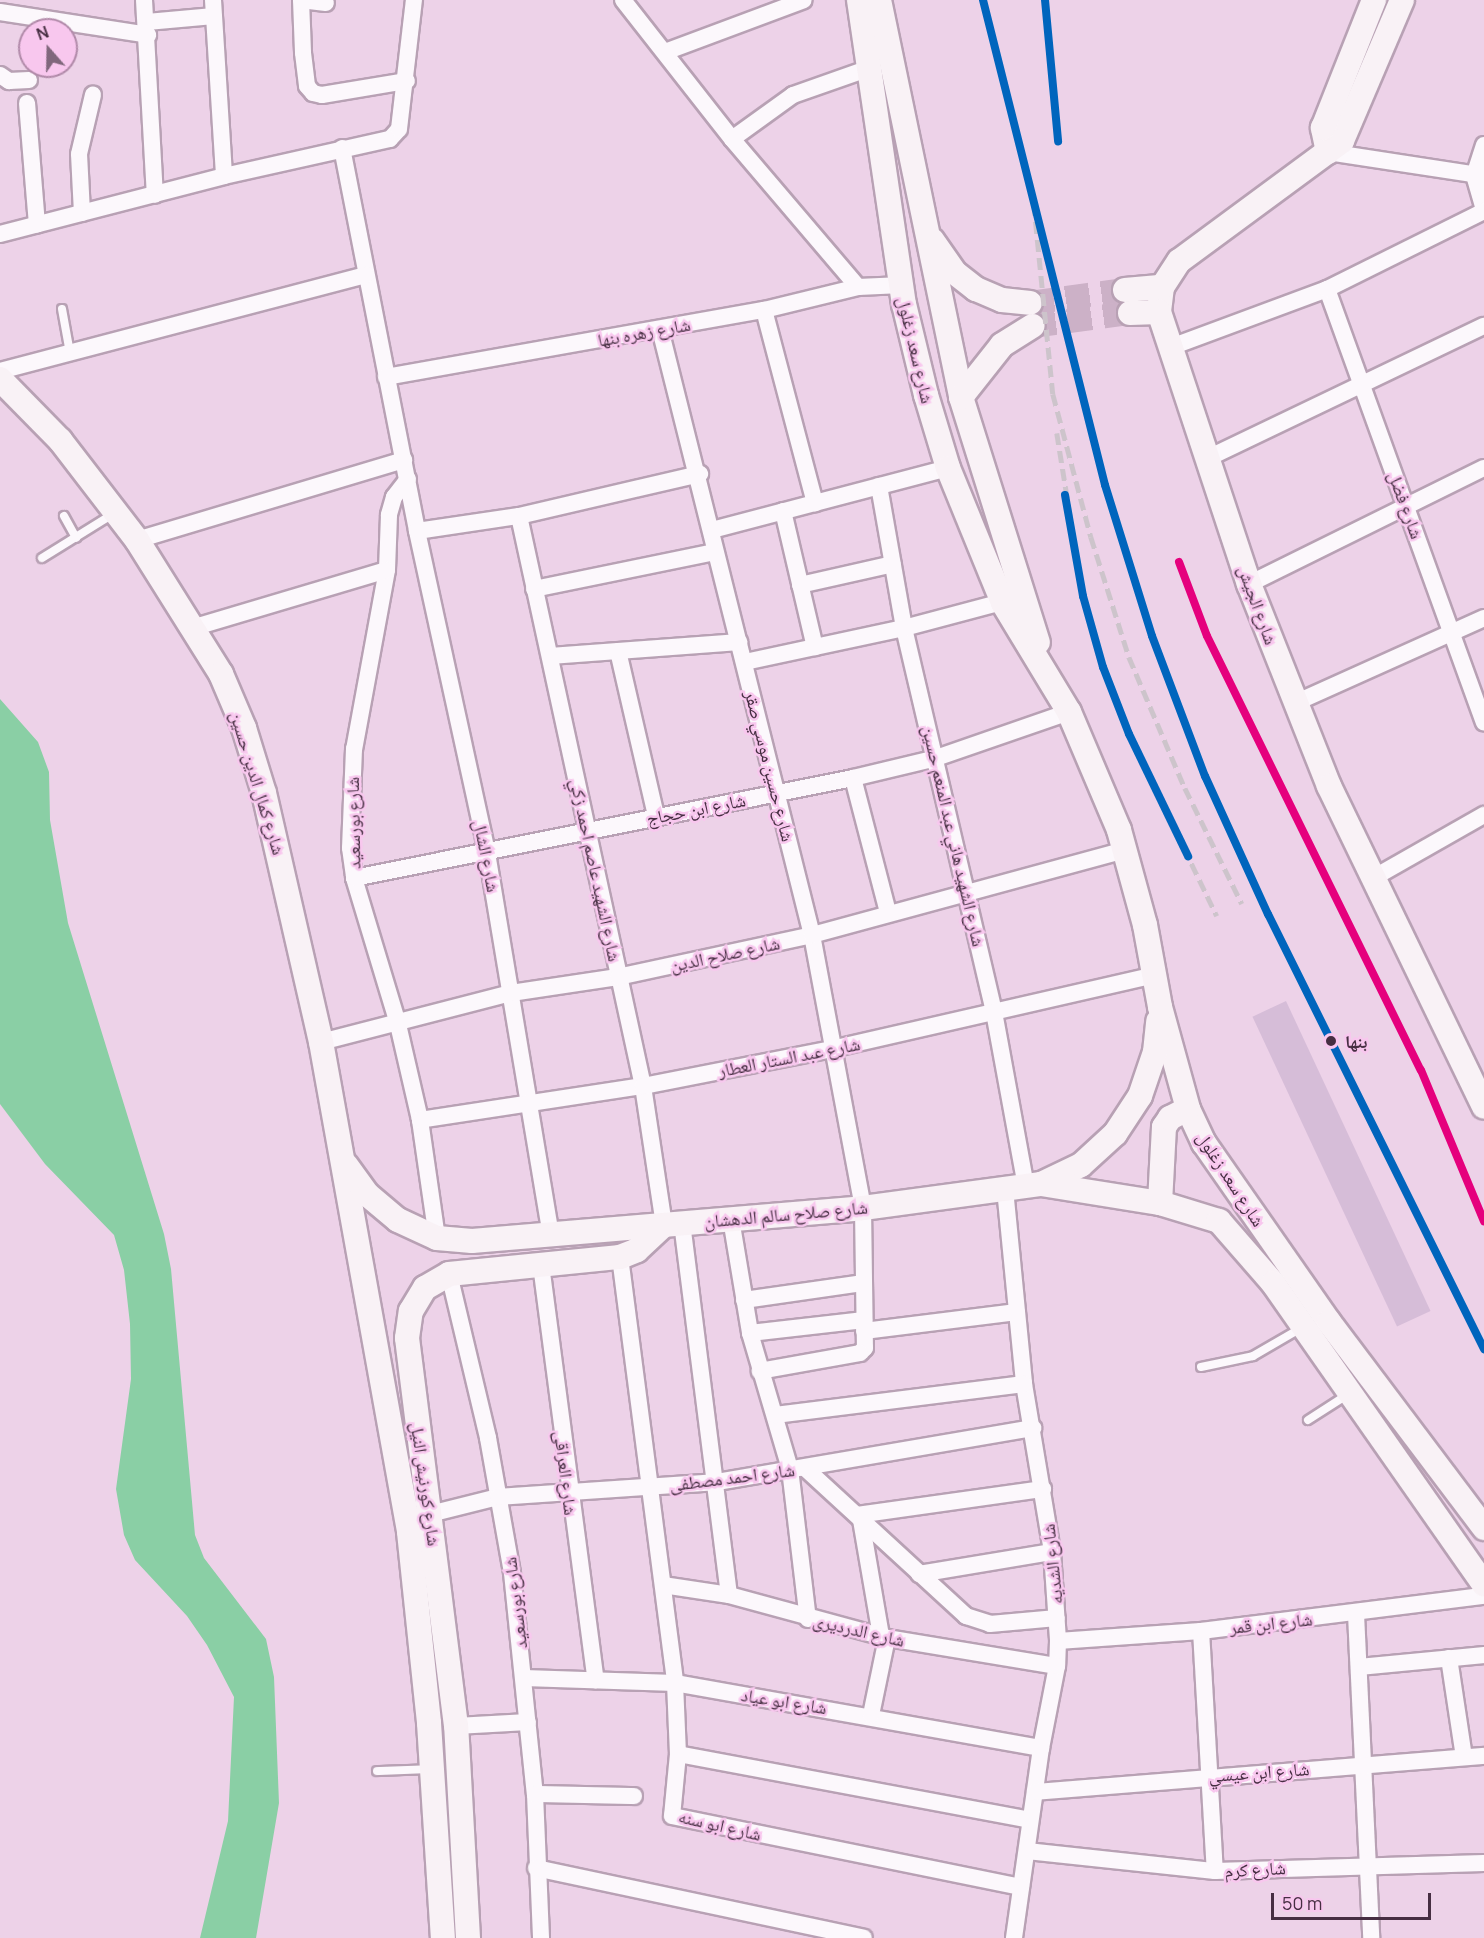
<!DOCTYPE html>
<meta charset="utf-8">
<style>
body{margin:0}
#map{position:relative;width:1484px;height:1938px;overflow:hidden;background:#edd2e8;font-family:Manrope,"Noto Naskh Arabic",sans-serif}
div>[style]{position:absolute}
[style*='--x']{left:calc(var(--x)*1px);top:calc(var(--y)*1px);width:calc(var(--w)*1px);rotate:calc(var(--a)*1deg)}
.water>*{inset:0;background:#8acfa5}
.building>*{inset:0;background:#d6bdd8;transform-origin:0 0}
.secondary-tunnel>*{height:24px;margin-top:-12px;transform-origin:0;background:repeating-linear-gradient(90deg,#ccb1c7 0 24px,transparent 0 36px)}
.roads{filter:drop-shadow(2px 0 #b8a1b4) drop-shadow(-2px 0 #b8a1b4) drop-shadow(0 2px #b8a1b4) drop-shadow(0 -2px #b8a1b4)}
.lane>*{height:8px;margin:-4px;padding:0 4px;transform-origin:4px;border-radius:4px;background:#fcf8fc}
.street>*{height:16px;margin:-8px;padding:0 8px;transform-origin:8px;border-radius:8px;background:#fcf8fc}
.secondary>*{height:24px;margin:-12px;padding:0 12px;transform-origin:12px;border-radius:12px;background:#f9f2f6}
.rail>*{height:4.5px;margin-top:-2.25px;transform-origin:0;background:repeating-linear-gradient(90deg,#cdc4cb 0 12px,transparent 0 18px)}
.rail-1>*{height:8px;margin:-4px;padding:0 4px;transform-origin:4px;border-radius:4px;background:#0065bd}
.rail-2>*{height:8px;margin:-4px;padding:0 4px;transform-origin:4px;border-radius:4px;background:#e5007d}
.dots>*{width:16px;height:16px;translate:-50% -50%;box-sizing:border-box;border:3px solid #f8c7ee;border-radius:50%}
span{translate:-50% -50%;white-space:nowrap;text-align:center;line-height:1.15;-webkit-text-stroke:5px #f8c7ee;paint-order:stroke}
.street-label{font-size:18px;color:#462e42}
.stop-label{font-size:18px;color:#462e42;font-weight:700}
.left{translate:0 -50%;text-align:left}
.north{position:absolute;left:18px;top:18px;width:60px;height:60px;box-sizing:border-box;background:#f8c7ee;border:2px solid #b18aa9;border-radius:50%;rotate:340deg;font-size:16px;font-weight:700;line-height:24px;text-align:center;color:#462e42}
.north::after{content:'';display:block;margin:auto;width:21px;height:27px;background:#80677c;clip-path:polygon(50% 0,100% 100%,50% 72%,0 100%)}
.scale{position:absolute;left:1271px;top:1893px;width:160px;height:27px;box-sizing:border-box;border:3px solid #462e42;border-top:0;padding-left:8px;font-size:18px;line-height:21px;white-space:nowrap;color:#462e42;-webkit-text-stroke:4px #f8c7ee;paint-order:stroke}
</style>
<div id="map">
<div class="water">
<div style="clip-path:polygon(0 699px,38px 742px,49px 772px,50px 820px,68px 923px,164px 1234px,171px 1269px,195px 1535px,204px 1558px,266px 1639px,274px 1677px,279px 1803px,256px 1938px,200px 1938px,228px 1821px,234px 1697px,207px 1645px,187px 1616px,135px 1560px,124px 1535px,116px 1489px,131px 1379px,130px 1324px,124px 1270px,114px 1235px,45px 1164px,0 1104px)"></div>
</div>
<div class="building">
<div style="left:1286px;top:1001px;width:342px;height:37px;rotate:65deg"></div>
</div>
<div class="secondary-tunnel">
<div style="--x:1030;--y:303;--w:96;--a:-7.8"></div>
<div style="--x:1032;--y:326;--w:99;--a:-7.6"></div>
</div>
<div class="roads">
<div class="lane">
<div style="--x:62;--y:309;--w:45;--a:79.7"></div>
<div style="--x:64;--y:516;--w:25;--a:61"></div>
<div style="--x:42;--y:558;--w:84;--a:-31.8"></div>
<div style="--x:1201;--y:1367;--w:53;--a:-11.9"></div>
<div style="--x:1253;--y:1356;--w:58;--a:-30.1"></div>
<div style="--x:1308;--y:1420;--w:46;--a:-32.7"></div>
<div style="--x:377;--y:1771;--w:54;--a:-2.1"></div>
</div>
<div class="street">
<div style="--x:144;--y:0;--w:195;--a:86.8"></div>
<div style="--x:213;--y:0;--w:176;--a:86.4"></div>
<div style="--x:301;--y:0;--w:53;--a:87.8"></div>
<div style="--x:303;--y:53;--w:33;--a:83"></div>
<div style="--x:307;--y:86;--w:9;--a:49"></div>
<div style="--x:313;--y:93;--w:9;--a:13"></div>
<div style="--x:322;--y:95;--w:86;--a:-9.4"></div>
<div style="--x:301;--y:0;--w:25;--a:7"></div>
<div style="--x:623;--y:0;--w:177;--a:51.9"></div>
<div style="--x:732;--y:139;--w:194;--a:49.6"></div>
<div style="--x:0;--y:12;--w:150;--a:8.8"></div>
<div style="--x:147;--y:22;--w:67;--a:-5.1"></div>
<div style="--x:665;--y:52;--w:148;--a:-20.5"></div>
<div style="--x:0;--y:75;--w:11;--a:34"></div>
<div style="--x:9;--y:81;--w:20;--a:-3"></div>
<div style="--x:27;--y:103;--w:122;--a:85.3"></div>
<div style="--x:732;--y:139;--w:75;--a:-35.8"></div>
<div style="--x:793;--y:95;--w:78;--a:-19.4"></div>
<div style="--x:1484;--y:145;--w:32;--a:108"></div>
<div style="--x:1474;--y:175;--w:36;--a:74"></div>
<div style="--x:342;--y:148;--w:390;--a:78.9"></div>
<div style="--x:417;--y:531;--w:330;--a:77.7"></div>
<div style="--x:487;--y:853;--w:388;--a:80.5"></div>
<div style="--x:1328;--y:152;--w:158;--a:8.7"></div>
<div style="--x:82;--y:213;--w:59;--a:-92.9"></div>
<div style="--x:79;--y:154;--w:61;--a:-76.7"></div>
<div style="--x:0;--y:234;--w:231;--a:-14.5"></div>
<div style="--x:224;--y:176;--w:170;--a:-12.6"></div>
<div style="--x:390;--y:139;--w:13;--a:-48"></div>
<div style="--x:399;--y:129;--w:130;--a:-83.4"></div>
<div style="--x:1327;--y:289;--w:461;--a:70.1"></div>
<div style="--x:764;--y:310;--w:200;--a:75.2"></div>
<div style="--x:660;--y:329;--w:625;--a:75.92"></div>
<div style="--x:812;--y:935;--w:278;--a:79.4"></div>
<div style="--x:863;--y:1208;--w:140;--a:89.2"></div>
<div style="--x:865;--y:1348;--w:7;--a:135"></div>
<div style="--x:860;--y:1353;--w:102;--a:169.8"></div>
<div style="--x:1171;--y:347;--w:166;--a:-20.4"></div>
<div style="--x:1327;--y:289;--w:175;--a:-26.4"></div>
<div style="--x:0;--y:371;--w:378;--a:-14.7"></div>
<div style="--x:386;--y:377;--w:384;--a:-10.1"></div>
<div style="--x:764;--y:310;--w:97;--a:-13.7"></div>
<div style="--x:858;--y:287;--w:44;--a:-2.6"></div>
<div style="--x:1208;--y:458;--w:306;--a:-25.6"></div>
<div style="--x:408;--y:479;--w:23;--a:128"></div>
<div style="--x:394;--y:497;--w:19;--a:106"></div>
<div style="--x:389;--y:515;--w:55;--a:92.1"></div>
<div style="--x:387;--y:570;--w:182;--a:100.4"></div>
<div style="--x:354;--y:749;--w:99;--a:92.3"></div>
<div style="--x:350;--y:848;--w:30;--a:82"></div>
<div style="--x:354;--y:878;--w:148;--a:73.2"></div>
<div style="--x:397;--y:1020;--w:103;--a:77"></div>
<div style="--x:420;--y:1120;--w:119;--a:81.8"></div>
<div style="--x:879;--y:486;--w:144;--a:80"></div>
<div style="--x:904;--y:628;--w:394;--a:76.8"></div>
<div style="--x:994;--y:1012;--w:177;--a:79.6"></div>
<div style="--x:783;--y:511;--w:140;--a:76.8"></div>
<div style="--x:519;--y:516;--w:583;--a:77.73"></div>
<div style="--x:643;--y:1086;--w:141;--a:81.4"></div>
<div style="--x:712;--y:530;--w:244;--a:-14.7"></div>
<div style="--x:417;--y:531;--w:103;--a:-8.4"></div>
<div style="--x:519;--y:516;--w:186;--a:-13.1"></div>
<div style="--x:137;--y:540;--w:279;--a:-16.7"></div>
<div style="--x:1249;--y:584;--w:262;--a:-26.3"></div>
<div style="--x:800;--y:585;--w:95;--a:-12.7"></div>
<div style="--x:534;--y:589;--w:185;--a:-11.6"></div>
<div style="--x:192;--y:628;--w:203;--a:-16.6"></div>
<div style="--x:618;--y:651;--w:168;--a:77"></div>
<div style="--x:550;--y:656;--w:190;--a:-4.2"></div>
<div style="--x:745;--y:662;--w:163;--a:-12.1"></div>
<div style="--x:904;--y:628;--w:113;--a:-14.9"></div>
<div style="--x:1295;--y:703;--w:207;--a:-24.2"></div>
<div style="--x:853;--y:778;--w:138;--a:75.4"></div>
<div style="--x:354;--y:878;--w:509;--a:-11.33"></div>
<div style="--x:853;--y:778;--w:85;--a:-13.5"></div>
<div style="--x:936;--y:758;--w:141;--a:-19.1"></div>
<div style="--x:1373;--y:878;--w:128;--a:-29.6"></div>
<div style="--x:321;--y:1042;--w:196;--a:-14.5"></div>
<div style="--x:511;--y:993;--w:108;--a:-8.5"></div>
<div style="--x:618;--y:977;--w:198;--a:-12.2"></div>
<div style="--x:812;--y:935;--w:324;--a:-15.2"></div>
<div style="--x:420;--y:1120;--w:226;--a:-8.7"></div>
<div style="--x:643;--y:1086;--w:197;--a:-11.1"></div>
<div style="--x:836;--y:1048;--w:326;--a:-12.9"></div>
<div style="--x:1005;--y:1189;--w:196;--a:84.4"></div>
<div style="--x:1024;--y:1384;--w:170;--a:80.5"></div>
<div style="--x:1052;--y:1552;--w:89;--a:86.1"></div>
<div style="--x:1058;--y:1641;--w:25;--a:92"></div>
<div style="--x:1057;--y:1666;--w:84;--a:101"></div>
<div style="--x:1041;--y:1748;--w:192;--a:98.1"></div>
<div style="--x:731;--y:1219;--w:116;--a:80.5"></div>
<div style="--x:750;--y:1333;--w:142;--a:73.6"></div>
<div style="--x:790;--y:1469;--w:151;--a:83.2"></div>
<div style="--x:682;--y:1223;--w:375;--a:82.8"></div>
<div style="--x:620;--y:1257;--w:430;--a:82.6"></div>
<div style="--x:675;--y:1683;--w:71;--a:87.6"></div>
<div style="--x:678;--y:1754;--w:62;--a:95.5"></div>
<div style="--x:672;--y:1816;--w:356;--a:11.5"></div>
<div style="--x:541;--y:1265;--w:419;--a:82.5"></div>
<div style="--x:449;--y:1274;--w:169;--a:76.6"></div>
<div style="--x:488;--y:1438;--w:137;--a:79.9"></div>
<div style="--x:512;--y:1573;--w:222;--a:84.1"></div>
<div style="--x:535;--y:1794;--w:144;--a:87.6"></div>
<div style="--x:744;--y:1300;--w:121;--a:-8.1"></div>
<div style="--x:864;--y:1331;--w:154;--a:-7.1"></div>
<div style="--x:750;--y:1333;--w:115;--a:-6.5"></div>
<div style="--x:775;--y:1415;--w:251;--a:-7.1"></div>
<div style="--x:805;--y:1468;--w:219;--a:42.6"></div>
<div style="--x:966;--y:1616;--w:25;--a:18"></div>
<div style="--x:990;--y:1624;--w:67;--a:-5.1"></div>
<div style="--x:430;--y:1514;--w:70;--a:-14"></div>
<div style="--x:498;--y:1497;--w:220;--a:-3.9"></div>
<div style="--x:717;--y:1482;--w:321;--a:-9.7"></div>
<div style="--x:857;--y:1515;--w:188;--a:-8"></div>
<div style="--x:861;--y:1520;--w:118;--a:80.2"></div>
<div style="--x:919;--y:1574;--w:135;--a:-9.4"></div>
<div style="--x:663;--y:1585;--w:67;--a:8.6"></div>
<div style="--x:729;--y:1595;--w:164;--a:15.2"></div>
<div style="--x:887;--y:1638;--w:172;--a:9.4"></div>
<div style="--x:1356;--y:1614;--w:324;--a:87.3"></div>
<div style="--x:1201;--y:1631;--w:240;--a:86.7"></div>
<div style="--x:1058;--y:1641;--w:143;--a:-4"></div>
<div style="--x:1201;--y:1631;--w:285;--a:-7.1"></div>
<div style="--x:1449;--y:1658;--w:100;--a:81.4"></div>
<div style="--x:1359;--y:1667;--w:126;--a:-5.5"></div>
<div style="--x:524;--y:1678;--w:151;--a:1.9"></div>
<div style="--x:675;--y:1683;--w:372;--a:10.1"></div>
<div style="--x:871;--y:1715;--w:79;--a:-78.3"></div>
<div style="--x:456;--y:1726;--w:72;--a:-3.2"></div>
<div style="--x:678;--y:1754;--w:358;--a:10.6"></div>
<div style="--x:1035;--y:1792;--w:450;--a:-4.6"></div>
<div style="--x:535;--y:1794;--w:99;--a:1.2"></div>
<div style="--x:1027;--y:1851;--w:189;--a:6.1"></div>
<div style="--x:1215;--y:1871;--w:269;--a:-1.7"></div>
<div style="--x:536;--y:1868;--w:335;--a:12"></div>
</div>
<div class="secondary">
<div style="--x:859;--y:0;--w:307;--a:81.6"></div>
<div style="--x:904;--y:304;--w:94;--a:76.4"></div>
<div style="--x:926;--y:395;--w:76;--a:73.2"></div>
<div style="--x:948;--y:468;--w:146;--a:67.8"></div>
<div style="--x:1003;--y:603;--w:127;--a:58.8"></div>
<div style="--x:1069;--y:712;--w:128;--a:67"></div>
<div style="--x:1119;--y:830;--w:98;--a:74.7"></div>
<div style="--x:1145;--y:925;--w:83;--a:79.6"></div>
<div style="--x:1160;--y:1007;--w:106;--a:74.6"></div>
<div style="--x:1188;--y:1109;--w:38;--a:65"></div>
<div style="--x:1204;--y:1143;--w:218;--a:55.1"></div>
<div style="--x:1329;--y:1322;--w:258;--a:53"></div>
<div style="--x:879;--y:0;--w:405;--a:78.3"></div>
<div style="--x:961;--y:397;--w:257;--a:72.6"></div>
<div style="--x:1402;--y:0;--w:153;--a:113.1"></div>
<div style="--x:1342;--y:141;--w:202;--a:143.6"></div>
<div style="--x:1179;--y:261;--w:31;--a:123"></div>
<div style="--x:1162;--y:287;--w:25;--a:97"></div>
<div style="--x:1159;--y:312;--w:287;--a:71.7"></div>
<div style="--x:1249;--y:584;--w:217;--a:68.4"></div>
<div style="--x:1329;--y:786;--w:356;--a:64.2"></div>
<div style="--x:1328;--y:152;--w:25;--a:-102"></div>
<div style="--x:1323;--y:128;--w:138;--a:-68.3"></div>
<div style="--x:932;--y:240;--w:39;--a:55"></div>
<div style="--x:954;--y:272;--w:28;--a:38"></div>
<div style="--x:976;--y:289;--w:28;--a:23"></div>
<div style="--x:1002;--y:300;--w:28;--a:6"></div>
<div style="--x:1125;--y:290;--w:37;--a:-5"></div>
<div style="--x:1130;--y:313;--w:29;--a:-2"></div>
<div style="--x:0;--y:379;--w:86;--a:45.5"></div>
<div style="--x:60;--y:440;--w:126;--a:52.4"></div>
<div style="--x:137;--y:540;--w:158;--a:57.9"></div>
<div style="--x:221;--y:674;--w:59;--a:66.9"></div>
<div style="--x:244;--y:728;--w:68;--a:72.9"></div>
<div style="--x:264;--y:793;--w:255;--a:77.1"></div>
<div style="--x:321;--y:1042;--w:498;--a:79.8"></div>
<div style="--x:409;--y:1532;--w:192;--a:84"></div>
<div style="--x:429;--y:1723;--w:215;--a:86.3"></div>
<div style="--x:961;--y:397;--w:66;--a:-51.7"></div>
<div style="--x:1002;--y:345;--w:36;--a:-32"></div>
<div style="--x:346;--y:1165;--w:37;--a:54"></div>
<div style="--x:368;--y:1195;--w:39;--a:40"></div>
<div style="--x:398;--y:1220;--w:43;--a:24.8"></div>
<div style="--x:437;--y:1238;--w:35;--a:5"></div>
<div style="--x:472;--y:1241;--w:392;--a:-4.8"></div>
<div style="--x:863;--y:1208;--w:180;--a:-7.7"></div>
<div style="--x:1041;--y:1184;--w:44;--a:-25.4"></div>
<div style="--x:1081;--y:1165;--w:46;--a:-42.4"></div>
<div style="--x:1115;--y:1134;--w:45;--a:-56.7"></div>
<div style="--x:1140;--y:1096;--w:46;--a:-71.2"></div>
<div style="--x:1155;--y:1052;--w:31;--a:-84"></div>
<div style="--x:1041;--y:1184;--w:121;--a:9.1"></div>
<div style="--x:1160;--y:1203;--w:62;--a:17"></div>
<div style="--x:1219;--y:1221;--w:82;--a:48.9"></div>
<div style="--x:1273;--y:1283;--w:368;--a:55"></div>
<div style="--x:1160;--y:1203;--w:76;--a:-87"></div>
<div style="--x:1164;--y:1127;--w:11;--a:-56"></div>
<div style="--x:1170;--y:1118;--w:20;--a:-27"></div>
<div style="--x:468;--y:1938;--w:212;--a:-93.2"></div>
<div style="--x:456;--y:1726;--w:391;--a:-97.2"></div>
<div style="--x:407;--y:1338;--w:27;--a:-82"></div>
<div style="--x:411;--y:1311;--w:27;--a:-59"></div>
<div style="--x:425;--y:1288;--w:28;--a:-30"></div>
<div style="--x:449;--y:1274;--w:172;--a:-5.7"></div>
<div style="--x:620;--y:1257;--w:18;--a:-22"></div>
<div style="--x:637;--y:1250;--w:37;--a:-43"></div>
</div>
</div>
<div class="rail">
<div style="--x:1034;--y:204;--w:191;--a:84.3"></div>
<div style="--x:1053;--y:394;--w:148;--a:75.1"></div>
<div style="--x:1091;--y:537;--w:126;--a:72.4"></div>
<div style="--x:1129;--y:657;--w:142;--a:66.9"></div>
<div style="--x:1185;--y:788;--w:129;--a:63.8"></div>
<div style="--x:1057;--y:433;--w:165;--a:80.9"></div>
<div style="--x:1083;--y:596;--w:74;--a:74.3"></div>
<div style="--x:1103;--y:667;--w:72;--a:68.8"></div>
<div style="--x:1129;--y:734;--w:202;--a:64.2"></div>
</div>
<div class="rail-1">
<div style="--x:983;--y:0;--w:500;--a:75.88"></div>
<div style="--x:1105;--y:485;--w:158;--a:72.7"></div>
<div style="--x:1152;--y:636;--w:150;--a:69.3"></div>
<div style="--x:1205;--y:776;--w:152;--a:65.5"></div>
<div style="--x:1268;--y:914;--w:486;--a:63.6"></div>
<div style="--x:1045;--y:0;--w:142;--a:84.7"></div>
<div style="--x:1065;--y:495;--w:103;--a:79.9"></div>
<div style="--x:1083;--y:596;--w:74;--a:74.3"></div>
<div style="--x:1103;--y:667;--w:72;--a:68.8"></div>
<div style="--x:1129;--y:734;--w:136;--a:64.2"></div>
</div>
<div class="rail-2">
<div style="--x:1179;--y:562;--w:79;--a:69.3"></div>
<div style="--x:1207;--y:636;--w:484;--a:63.8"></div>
<div style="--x:1421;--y:1070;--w:164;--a:67.4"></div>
</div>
<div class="dots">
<div style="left:1331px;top:1041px;background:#462e42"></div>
</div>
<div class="street-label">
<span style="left:644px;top:332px;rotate:-10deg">شارع زهره بنها</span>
<span style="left:916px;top:350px;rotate:77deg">شارع سعد زغلول</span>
<span style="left:1406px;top:505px;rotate:70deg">شارع فضل</span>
<span style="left:1258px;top:605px;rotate:70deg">شارع الجيش</span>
<span style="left:770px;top:766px;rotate:76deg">شارع حسين موسي صقر</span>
<span style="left:258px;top:783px;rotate:73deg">شارع كمال الدين حسين</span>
<span style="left:696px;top:809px;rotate:-11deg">شارع ابن حجاج</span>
<span style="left:353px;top:823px;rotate:-91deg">شارع بورسعيد</span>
<span style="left:954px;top:836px;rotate:77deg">شارع الشهيد هاني عبد المنعم حسين</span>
<span style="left:487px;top:856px;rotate:79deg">شارع الشال</span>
<span style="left:596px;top:870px;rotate:78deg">شارع الشهيد عاصم احمد زكي</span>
<span style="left:725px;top:954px;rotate:-12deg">شارع صلاح الدين</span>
<span style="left:789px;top:1057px;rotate:-11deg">شارع عبد الستار العطار</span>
<span style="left:1231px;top:1179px;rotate:57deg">شارع سعد زغلول</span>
<span style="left:786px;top:1214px;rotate:-5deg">شارع صلاح سالم الدهشان</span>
<span style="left:566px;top:1473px;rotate:83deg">شارع العراقى</span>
<span style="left:732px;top:1477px;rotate:-7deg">شارع احمد مصطفى</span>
<span style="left:426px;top:1484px;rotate:82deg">شارع كورنيش النيل</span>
<span style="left:1052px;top:1564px;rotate:-96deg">شارع الشديه</span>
<span style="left:515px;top:1603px;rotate:-97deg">شارع بورسعيد</span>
<span style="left:1271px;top:1623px;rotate:-6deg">شارع ابن قمر</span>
<span style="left:859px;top:1630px;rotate:13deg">شارع الدرديرى</span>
<span style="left:784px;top:1701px;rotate:9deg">شارع ابو عياد</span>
<span style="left:1259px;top:1772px;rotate:-4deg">شارع ابن عيسي</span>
<span style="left:720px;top:1825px;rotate:13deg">شارع ابو سنه</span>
<span style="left:1255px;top:1869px;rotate:-3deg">شارع كرم</span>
</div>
<div class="stop-label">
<span class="left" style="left:1345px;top:1041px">بنها</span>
</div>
<div class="north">N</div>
<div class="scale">50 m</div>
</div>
